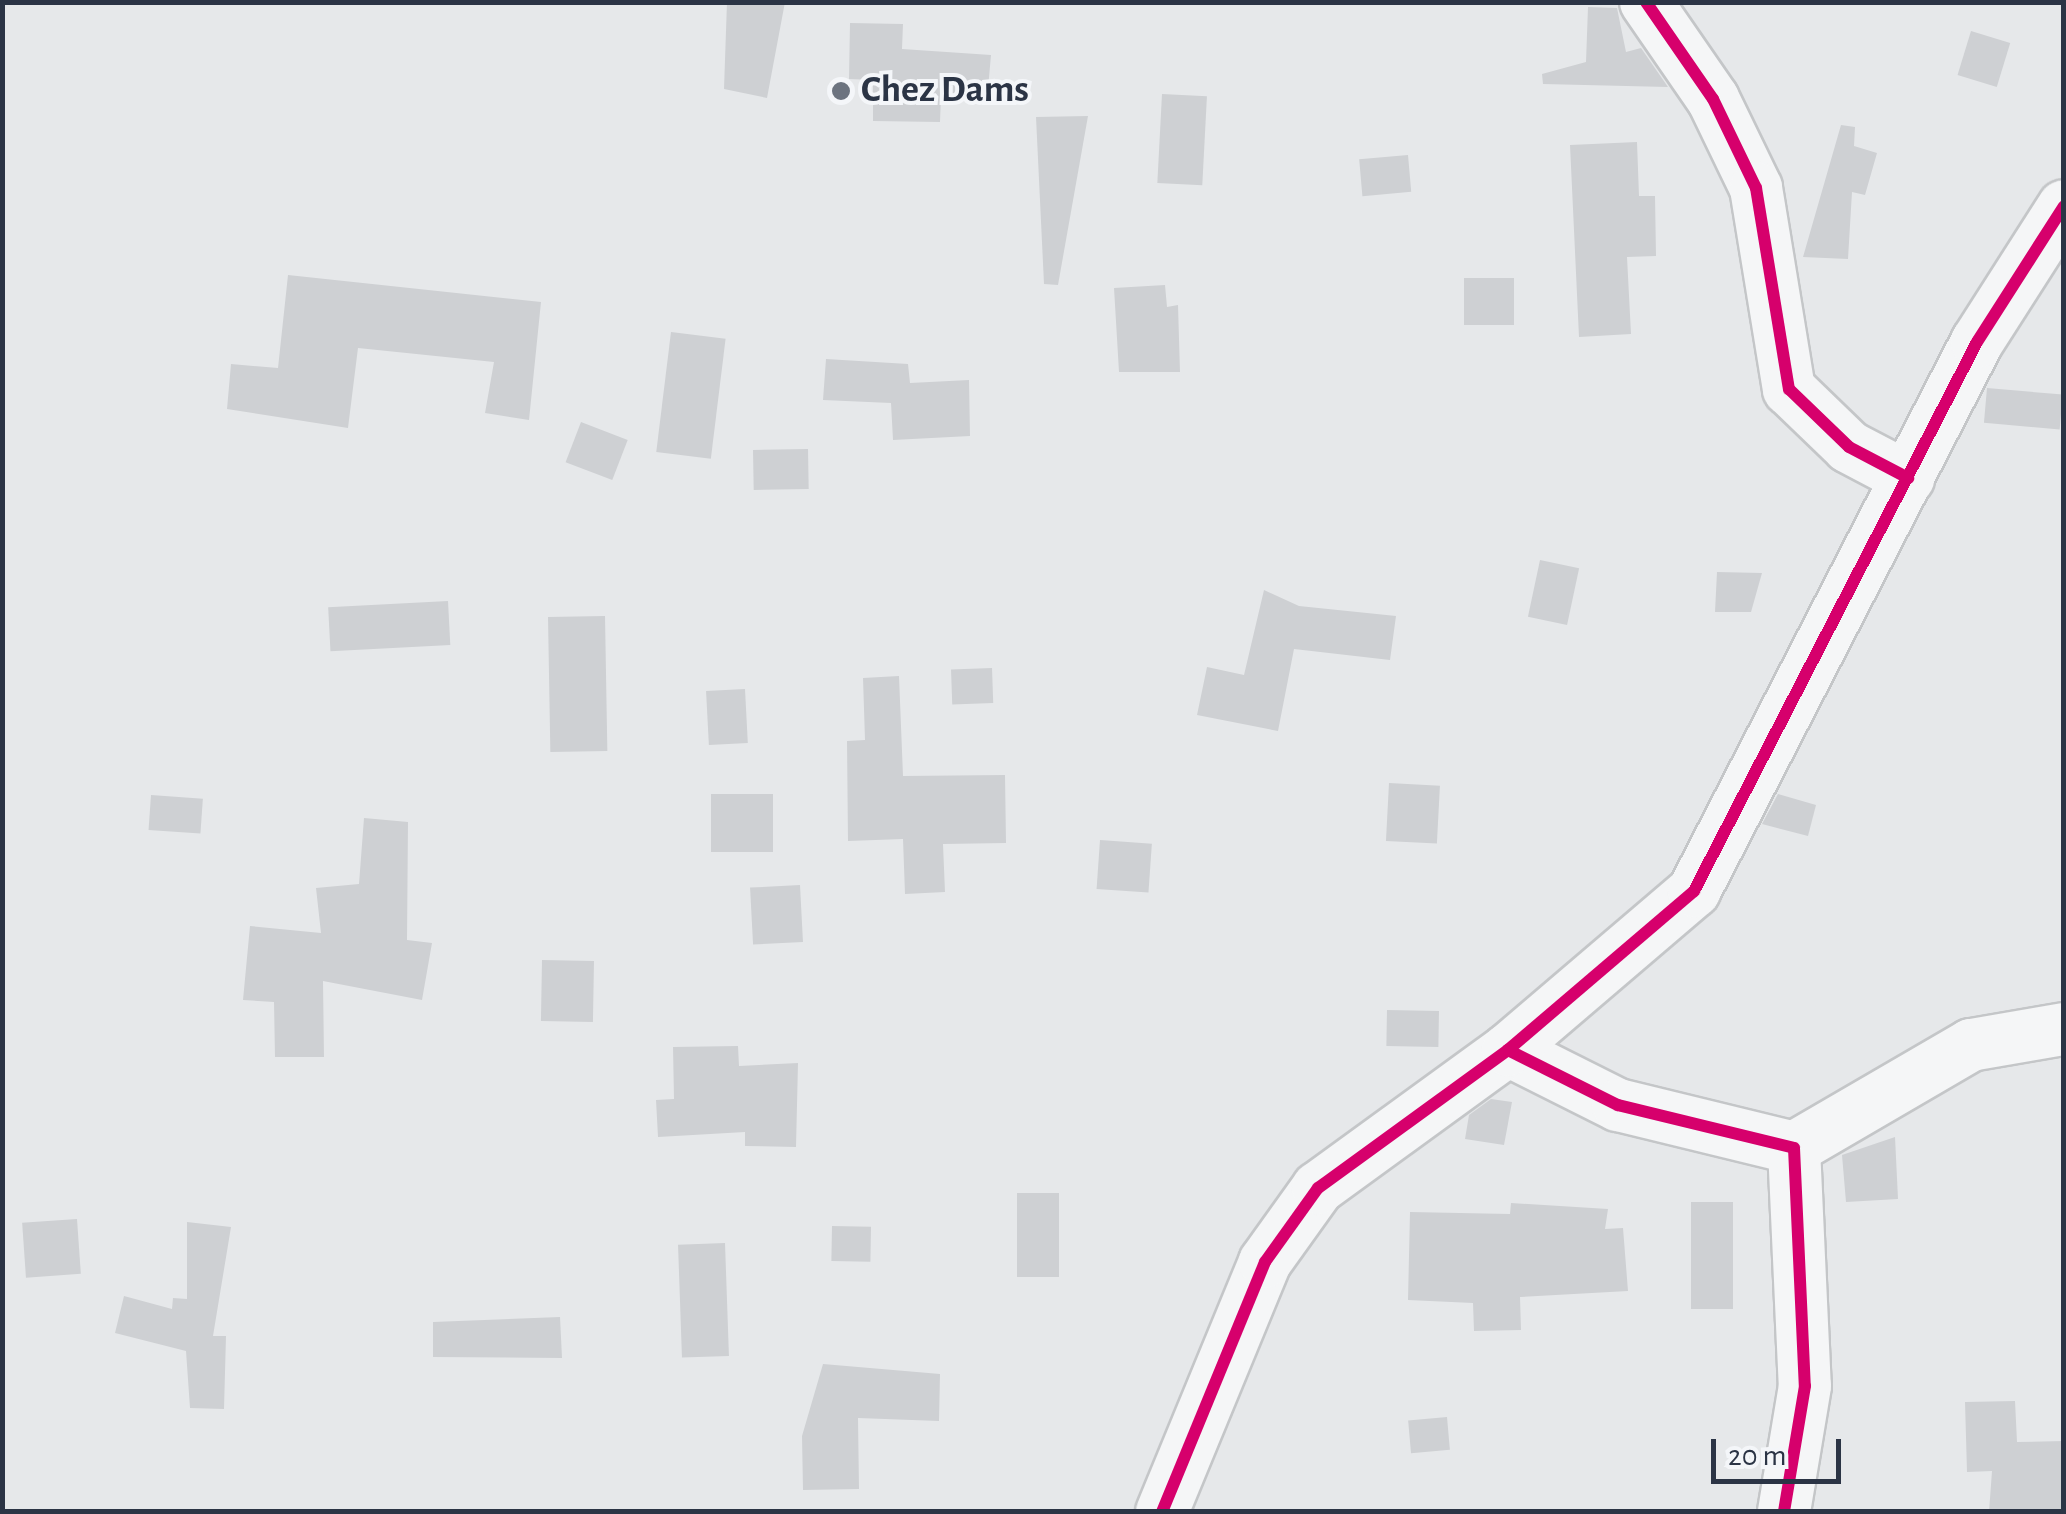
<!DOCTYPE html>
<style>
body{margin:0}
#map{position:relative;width:2066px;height:1514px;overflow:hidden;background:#e6e8ea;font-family:"Alegreya Sans",sans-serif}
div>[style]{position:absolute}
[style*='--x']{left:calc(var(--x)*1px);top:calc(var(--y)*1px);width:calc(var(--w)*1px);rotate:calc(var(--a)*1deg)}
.building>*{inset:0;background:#ced0d3;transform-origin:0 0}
.roads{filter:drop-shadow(2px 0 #c4c6c8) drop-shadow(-2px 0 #c4c6c8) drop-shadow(0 2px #c4c6c8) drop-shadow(0 -2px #c4c6c8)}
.minor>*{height:52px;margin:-26px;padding:0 26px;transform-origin:26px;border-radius:26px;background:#f5f6f7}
.cycleway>*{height:12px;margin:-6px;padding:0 6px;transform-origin:6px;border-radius:6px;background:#d6006c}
.dots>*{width:28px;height:28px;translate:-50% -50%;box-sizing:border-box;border:5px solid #f4f6f9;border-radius:50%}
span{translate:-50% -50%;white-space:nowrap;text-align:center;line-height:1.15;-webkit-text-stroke:8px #f4f6f9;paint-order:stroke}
.poi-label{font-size:38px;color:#2b3445;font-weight:700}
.left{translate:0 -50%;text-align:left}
.frame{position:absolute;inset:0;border:5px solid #2b3445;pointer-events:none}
.scale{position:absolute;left:1711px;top:1439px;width:130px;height:45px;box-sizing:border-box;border:5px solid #2b3445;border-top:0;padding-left:12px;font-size:30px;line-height:35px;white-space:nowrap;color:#2b3445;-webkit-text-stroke:8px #f4f6f9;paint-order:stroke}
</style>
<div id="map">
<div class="building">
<div style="clip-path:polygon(727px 2px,785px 2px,767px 98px,724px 89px)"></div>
<div style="clip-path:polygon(1588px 7px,1617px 8px,1626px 52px,1641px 48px,1668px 87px,1543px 84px,1542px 74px,1586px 62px)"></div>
<div style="clip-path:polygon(850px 23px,903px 24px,902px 49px,991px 55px,987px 100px,941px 95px,940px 122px,873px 121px,873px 80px,849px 79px)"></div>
<div style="left:1971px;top:31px;width:41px;height:46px;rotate:17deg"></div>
<div style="left:1162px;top:94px;width:45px;height:89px;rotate:3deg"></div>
<div style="clip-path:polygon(1088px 116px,1058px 285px,1044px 284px,1036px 117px)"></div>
<div style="clip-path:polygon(1841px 125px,1855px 127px,1854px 146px,1877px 153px,1865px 195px,1852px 192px,1848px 259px,1803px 257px)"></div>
<div style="clip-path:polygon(1637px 142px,1639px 196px,1655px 196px,1656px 256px,1627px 257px,1631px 334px,1579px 337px,1570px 145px)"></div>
<div style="left:1408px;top:155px;width:37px;height:49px;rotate:85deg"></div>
<div style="clip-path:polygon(288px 275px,541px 302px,529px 420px,485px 413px,494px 362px,358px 348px,348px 428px,227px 409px,231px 364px,278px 368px)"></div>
<div style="left:1464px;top:278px;width:50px;height:47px"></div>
<div style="clip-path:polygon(1165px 285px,1167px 307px,1178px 305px,1180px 372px,1119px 372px,1114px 288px)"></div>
<div style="left:671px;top:332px;width:55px;height:121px;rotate:7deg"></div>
<div style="clip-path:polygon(826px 359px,908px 364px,910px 383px,969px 380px,970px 436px,893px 440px,891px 403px,823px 400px)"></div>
<div style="left:1987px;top:388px;width:76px;height:35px;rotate:5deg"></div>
<div style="left:581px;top:422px;width:50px;height:43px;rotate:21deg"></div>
<div style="left:808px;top:449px;width:40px;height:55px;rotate:89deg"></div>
<div style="left:1540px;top:560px;width:40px;height:58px;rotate:12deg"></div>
<div style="clip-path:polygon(1717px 572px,1762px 573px,1751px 612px,1715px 612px)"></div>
<div style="clip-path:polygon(1264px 590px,1299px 606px,1396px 616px,1390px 660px,1294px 649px,1278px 731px,1197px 715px,1207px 667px,1244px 675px)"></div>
<div style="left:448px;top:601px;width:44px;height:120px;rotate:87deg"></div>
<div style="left:605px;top:616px;width:135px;height:57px;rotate:89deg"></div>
<div style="left:992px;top:668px;width:35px;height:41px;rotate:88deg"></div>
<div style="clip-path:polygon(899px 676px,903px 776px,1005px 775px,1006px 843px,943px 844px,945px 892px,905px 894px,903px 839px,848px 841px,847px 741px,865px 740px,863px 678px)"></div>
<div style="left:745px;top:689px;width:54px;height:39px;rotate:87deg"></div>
<div style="left:1389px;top:783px;width:51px;height:58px;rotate:3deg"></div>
<div style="left:773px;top:794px;width:58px;height:62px;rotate:90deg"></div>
<div style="clip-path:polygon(1778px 794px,1816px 805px,1808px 836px,1762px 824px)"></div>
<div style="left:151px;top:795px;width:52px;height:35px;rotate:4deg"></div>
<div style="clip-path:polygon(364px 818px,408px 822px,407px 940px,432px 943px,422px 1000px,323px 981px,324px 1057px,275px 1057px,274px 1002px,243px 1000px,250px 926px,321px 933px,316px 888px,359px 884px)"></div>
<div style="left:1100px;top:840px;width:52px;height:49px;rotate:4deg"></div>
<div style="left:800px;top:885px;width:57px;height:50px;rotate:87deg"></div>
<div style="left:542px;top:960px;width:52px;height:61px;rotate:1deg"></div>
<div style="left:1387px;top:1010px;width:52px;height:36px;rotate:1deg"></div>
<div style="clip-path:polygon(738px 1046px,739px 1066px,798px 1063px,796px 1147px,745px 1146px,745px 1132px,658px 1137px,656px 1100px,674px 1099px,673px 1047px)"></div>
<div style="clip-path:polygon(1491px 1099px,1512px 1102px,1504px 1145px,1465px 1139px,1469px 1115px)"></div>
<div style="clip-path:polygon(1895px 1137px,1898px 1199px,1846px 1202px,1842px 1155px)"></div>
<div style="left:1017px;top:1193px;width:42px;height:84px"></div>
<div style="left:1691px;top:1202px;width:42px;height:107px"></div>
<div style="clip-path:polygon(1511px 1203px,1608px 1209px,1605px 1229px,1623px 1228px,1628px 1291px,1520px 1297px,1521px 1330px,1474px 1331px,1473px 1303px,1408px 1300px,1410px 1212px,1510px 1214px)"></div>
<div style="left:77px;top:1219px;width:55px;height:55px;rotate:86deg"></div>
<div style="clip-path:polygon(187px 1222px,231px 1227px,213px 1336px,226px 1336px,224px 1409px,190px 1408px,186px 1351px,115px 1333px,124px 1296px,172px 1309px,173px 1298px,187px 1299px)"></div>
<div style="left:832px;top:1226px;width:39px;height:35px;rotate:1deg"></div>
<div style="left:725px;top:1243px;width:113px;height:47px;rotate:88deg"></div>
<div style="clip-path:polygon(560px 1317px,562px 1358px,433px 1357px,433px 1322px)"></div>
<div style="clip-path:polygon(823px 1364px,940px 1374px,939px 1421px,858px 1418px,859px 1489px,803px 1490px,802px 1436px)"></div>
<div style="clip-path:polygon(2015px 1401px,2017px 1442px,2064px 1441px,2064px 1512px,1989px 1512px,1992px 1471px,1967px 1472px,1965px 1402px)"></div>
<div style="left:1447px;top:1417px;width:33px;height:39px;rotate:85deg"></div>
</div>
<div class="roads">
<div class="minor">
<div style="--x:1646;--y:2;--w:118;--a:55.4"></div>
<div style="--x:1713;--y:99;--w:99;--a:64.2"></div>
<div style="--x:1756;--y:188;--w:204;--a:80.7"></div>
<div style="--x:1789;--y:389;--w:83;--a:44"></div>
<div style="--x:1849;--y:447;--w:67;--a:27.7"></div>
<div style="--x:1508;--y:1050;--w:123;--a:26.6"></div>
<div style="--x:1618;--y:1105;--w:181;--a:13.7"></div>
<div style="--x:1794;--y:1148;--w:238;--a:87.4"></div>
<div style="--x:1805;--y:1386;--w:128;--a:99.5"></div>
<div style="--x:1794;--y:1148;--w:205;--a:-30.2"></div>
<div style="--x:1971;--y:1045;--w:94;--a:-9.8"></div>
<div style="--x:1162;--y:1512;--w:270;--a:-67.6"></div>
<div style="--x:1265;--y:1262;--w:91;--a:-54.4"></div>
<div style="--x:1318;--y:1188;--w:235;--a:-36"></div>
<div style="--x:1508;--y:1050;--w:245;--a:-40.5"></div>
<div style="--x:1694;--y:891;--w:618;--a:-62.73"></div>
<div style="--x:1977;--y:342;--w:161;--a:-57.4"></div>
</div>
</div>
<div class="cycleway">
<div style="--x:1646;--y:2;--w:118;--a:55.4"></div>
<div style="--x:1713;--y:99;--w:99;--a:64.2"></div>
<div style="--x:1756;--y:188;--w:204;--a:80.7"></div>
<div style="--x:1789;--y:389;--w:83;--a:44"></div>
<div style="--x:1849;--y:447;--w:67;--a:27.7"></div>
<div style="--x:1508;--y:1050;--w:123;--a:26.6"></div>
<div style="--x:1618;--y:1105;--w:181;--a:13.7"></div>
<div style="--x:1794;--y:1148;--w:238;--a:87.4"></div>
<div style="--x:1805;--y:1386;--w:128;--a:99.5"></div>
<div style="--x:1162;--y:1512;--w:270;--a:-67.6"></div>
<div style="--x:1265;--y:1262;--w:91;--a:-54.4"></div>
<div style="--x:1318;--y:1188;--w:235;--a:-36"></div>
<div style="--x:1508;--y:1050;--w:245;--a:-40.5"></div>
<div style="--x:1694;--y:891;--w:618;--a:-62.73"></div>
<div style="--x:1977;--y:342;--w:161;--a:-57.4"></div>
</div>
<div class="dots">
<div style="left:841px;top:91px;background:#6c737f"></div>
</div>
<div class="poi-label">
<span class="left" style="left:861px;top:91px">Chez Dams</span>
</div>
<div class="frame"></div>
<div class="scale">20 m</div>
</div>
